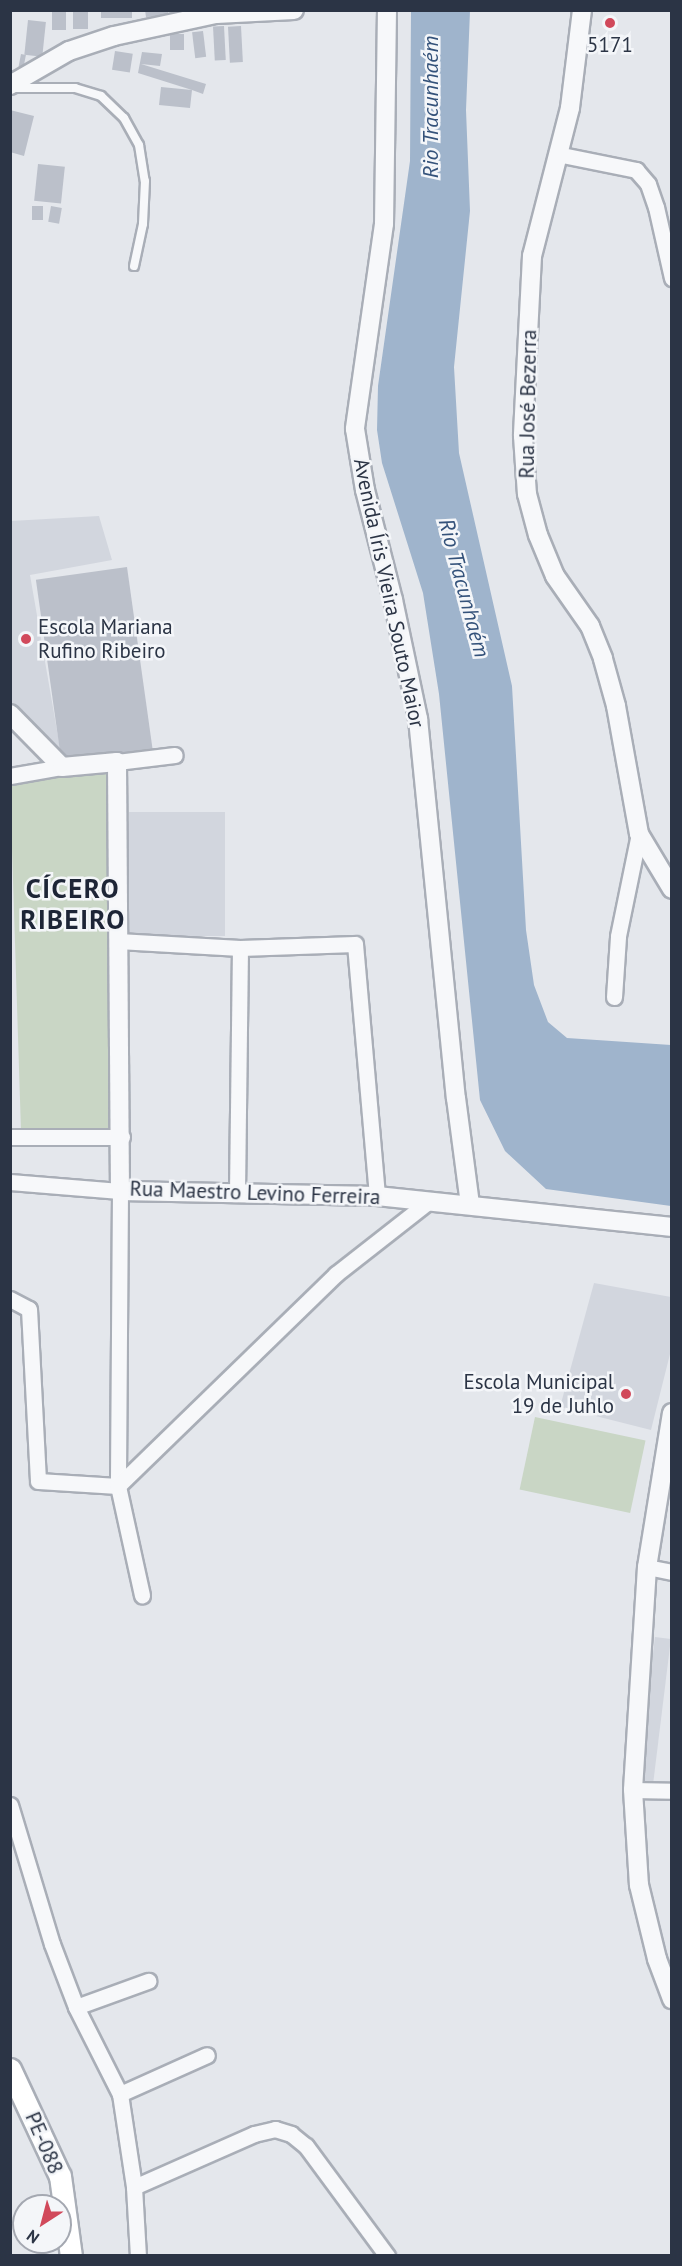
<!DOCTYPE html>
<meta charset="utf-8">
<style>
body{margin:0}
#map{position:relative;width:682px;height:2266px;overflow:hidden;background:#e4e7ec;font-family:"PT Sans",sans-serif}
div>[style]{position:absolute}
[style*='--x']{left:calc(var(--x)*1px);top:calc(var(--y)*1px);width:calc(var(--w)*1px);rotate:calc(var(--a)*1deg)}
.built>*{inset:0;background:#d2d6de;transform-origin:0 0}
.green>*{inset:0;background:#c9d6c5;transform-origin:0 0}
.water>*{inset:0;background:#9fb4cc}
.building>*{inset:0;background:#bbc0ca;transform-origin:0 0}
.roads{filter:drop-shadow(2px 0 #a9aeb7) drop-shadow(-2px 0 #a9aeb7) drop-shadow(0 2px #a9aeb7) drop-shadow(0 -2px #a9aeb7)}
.service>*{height:8px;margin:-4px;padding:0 4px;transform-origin:4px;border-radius:4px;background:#f7f8fa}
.minor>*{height:15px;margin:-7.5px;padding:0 7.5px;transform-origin:7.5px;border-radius:7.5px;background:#f7f8fa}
.tertiary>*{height:18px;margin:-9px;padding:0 9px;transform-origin:9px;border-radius:9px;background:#f7f8fa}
.secondary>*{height:21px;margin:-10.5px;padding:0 10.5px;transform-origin:10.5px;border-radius:10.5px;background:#fff}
.dots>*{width:16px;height:16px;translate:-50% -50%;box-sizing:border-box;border:3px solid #f4f6f9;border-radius:50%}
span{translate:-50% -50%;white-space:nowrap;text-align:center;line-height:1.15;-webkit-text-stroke:5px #f4f6f9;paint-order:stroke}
.poi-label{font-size:21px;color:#2b3445}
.left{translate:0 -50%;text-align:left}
.right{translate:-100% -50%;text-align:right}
.street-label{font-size:21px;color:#2b3445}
.water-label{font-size:22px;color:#34527a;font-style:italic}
.district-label{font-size:27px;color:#1d2536;font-weight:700;letter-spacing:1.5px}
.frame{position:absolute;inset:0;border:12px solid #2b3445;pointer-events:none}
.north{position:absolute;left:12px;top:2194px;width:60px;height:60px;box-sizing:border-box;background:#f4f6f9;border:2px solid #a4a8b1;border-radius:50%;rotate:216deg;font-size:16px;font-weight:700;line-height:24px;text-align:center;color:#2b3445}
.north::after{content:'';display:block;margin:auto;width:21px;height:27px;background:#d1495b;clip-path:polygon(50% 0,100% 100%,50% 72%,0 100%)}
</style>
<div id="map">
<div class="built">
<div style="clip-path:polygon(99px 516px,112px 560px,30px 575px,60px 748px,11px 703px,11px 521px)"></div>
<div style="left:129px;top:812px;width:96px;height:124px"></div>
<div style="clip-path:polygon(594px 1283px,671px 1297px,671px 1350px,651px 1430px,560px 1407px)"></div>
<div style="left:655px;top:1637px;width:16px;height:145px;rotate:7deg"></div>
</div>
<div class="green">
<div style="clip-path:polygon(117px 762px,122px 1137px,21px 1131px,10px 786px,62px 767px)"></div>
<div style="left:535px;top:1417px;width:113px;height:74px;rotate:12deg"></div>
</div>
<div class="water">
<div style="clip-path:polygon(411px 11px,470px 11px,466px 110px,470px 211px,454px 367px,459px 453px,512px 686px,526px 930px,534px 985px,548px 1022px,567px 1038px,671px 1045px,671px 1206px,546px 1189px,505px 1151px,480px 1100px,439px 694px,423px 593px,382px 463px,377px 430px,378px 386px,410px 161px)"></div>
</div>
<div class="building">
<div style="left:52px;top:10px;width:14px;height:20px"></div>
<div style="left:73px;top:10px;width:15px;height:19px"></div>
<div style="left:101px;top:10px;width:31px;height:8px"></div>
<div style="clip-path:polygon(145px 10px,168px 10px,168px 16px,146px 17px)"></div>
<div style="left:28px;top:20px;width:18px;height:35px;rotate:6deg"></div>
<div style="left:224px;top:26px;width:34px;height:11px;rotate:87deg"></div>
<div style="left:241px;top:26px;width:36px;height:13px;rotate:87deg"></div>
<div style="left:203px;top:31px;width:26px;height:11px;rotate:83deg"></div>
<div style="left:170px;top:34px;width:14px;height:16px"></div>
<div style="left:115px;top:51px;width:18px;height:19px;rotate:9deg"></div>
<div style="clip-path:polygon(142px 52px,162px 54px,160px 66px,141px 64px,206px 84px,203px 94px,192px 90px,190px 108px,159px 105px,161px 87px,192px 90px,138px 73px)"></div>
<div style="left:21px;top:54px;width:5px;height:13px;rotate:11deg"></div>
<div style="clip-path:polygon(10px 110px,34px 116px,24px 156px,10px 152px)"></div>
<div style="left:38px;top:164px;width:27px;height:37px;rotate:6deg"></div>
<div style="left:32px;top:206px;width:11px;height:14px"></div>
<div style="left:51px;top:206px;width:11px;height:16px;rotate:10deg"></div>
<div style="left:127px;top:567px;width:185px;height:92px;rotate:82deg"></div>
</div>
<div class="roads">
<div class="service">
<div style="--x:15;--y:88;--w:60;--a:0"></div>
<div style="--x:75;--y:88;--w:27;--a:17"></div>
<div style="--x:101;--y:96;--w:32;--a:44"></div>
<div style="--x:124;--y:118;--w:31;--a:61"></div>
<div style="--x:139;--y:145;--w:36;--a:81"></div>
<div style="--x:145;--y:181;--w:43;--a:92.7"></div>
<div style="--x:143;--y:224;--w:43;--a:102.1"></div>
</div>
<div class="minor">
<div style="--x:557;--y:154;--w:81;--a:11.4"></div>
<div style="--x:636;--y:170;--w:18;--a:49"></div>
<div style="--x:648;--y:184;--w:24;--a:71"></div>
<div style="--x:656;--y:207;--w:73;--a:77.3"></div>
<div style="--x:117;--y:762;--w:58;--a:-6.9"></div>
<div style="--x:10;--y:776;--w:53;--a:-9.8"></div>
<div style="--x:118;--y:941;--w:122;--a:3.3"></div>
<div style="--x:240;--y:948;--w:115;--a:-2"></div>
<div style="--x:355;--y:944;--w:253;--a:85"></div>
<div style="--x:614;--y:997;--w:61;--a:-86.2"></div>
<div style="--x:618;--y:936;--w:104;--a:-78.4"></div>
<div style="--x:10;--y:1137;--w:112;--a:0"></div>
<div style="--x:10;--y:1182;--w:110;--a:4.7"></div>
<div style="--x:120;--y:1191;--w:295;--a:90.4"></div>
<div style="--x:118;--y:1486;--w:112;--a:77.6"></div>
<div style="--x:237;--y:1193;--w:245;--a:-89.3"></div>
<div style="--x:10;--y:1299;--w:21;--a:28"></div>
<div style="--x:29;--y:1309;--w:172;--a:87"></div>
<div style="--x:38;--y:1481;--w:80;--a:3.6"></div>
<div style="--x:118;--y:1486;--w:304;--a:-44.2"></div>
<div style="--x:336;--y:1274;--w:118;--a:-38.1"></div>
<div style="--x:647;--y:1567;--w:25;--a:11"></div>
<div style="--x:633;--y:1790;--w:39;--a:1"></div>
<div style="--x:10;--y:1805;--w:145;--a:73.2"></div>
<div style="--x:52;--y:1944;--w:67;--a:69.1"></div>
<div style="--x:76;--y:2007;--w:97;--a:63.2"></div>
<div style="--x:120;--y:2094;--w:94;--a:81.4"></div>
<div style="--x:134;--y:2187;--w:69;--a:86.7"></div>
<div style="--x:76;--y:2007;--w:77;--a:-19.9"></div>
<div style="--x:120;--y:2094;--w:95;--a:-24.1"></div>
<div style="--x:134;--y:2187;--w:131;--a:-23.8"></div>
<div style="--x:254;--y:2134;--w:22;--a:-13"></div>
<div style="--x:275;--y:2129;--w:17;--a:17"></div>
<div style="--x:291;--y:2134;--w:19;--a:39"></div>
<div style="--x:306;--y:2146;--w:137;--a:53.6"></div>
</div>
<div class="tertiary">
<div style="--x:387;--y:10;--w:214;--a:90.8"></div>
<div style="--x:384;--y:224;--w:207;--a:98.1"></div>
<div style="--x:355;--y:429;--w:62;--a:80.7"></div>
<div style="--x:365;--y:490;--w:114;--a:75.7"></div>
<div style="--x:393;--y:600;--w:122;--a:78.1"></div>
<div style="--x:418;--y:719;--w:381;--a:84.3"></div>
<div style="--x:456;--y:1098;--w:107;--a:82.5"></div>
<div style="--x:582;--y:10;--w:99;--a:97"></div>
<div style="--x:570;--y:108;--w:153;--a:104.4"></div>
<div style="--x:532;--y:256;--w:180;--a:92.9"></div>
<div style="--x:523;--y:436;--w:58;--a:86.1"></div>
<div style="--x:527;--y:494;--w:42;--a:75"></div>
<div style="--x:538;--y:535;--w:44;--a:67.5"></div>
<div style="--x:555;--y:576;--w:61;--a:55"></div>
<div style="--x:590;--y:626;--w:35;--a:68"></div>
<div style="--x:603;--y:659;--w:49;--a:74.5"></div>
<div style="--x:616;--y:706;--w:130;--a:79.8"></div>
<div style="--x:639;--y:834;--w:64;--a:59"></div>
<div style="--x:10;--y:85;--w:68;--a:-30"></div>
<div style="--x:69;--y:51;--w:47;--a:-18.4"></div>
<div style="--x:114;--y:36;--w:104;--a:-12.2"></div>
<div style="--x:216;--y:14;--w:78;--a:-2.9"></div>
<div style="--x:10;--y:714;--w:74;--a:45.5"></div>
<div style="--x:62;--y:767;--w:55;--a:-5.2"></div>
<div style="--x:117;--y:762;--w:429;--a:89.6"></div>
<div style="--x:120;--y:1191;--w:257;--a:1.1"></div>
<div style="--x:377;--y:1196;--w:297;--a:6"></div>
<div style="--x:672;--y:1413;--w:156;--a:99.2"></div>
<div style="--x:647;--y:1567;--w:223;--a:93.6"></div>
<div style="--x:633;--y:1790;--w:95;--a:86.4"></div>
<div style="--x:639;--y:1885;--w:76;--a:76.3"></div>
<div style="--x:657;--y:1959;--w:43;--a:69.4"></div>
</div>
<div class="secondary">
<div style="--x:10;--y:2069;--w:118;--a:65"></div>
<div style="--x:60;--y:2176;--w:81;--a:82.2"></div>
</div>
</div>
<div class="dots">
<div style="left:610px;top:23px;background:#d1495b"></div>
<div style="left:26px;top:639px;background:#d1495b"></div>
<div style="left:626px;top:1394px;background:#d1495b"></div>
</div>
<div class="poi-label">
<span style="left:610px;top:45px">5171</span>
<span class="left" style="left:38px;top:639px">Escola Mariana<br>Rufino Ribeiro</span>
<span class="right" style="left:614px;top:1394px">Escola Municipal<br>19 de Juhlo</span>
</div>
<div class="street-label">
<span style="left:528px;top:404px;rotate:-89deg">Rua José Bezerra</span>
<span style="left:389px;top:593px;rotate:78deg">Avenida Íris Vieira Souto Maior</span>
<span style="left:255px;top:1193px;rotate:2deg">Rua Maestro Levino Ferreira</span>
<span style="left:44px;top:2143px;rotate:67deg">PE-088</span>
</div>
<div class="water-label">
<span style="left:431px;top:107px;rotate:-90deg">Rio Tracunhaém</span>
<span style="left:464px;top:588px;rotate:75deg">Rio Tracunhaém</span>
</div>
<div class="district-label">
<span style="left:73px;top:904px">CÍCERO<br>RIBEIRO</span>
</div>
<div class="frame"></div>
<div class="north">N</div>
</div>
